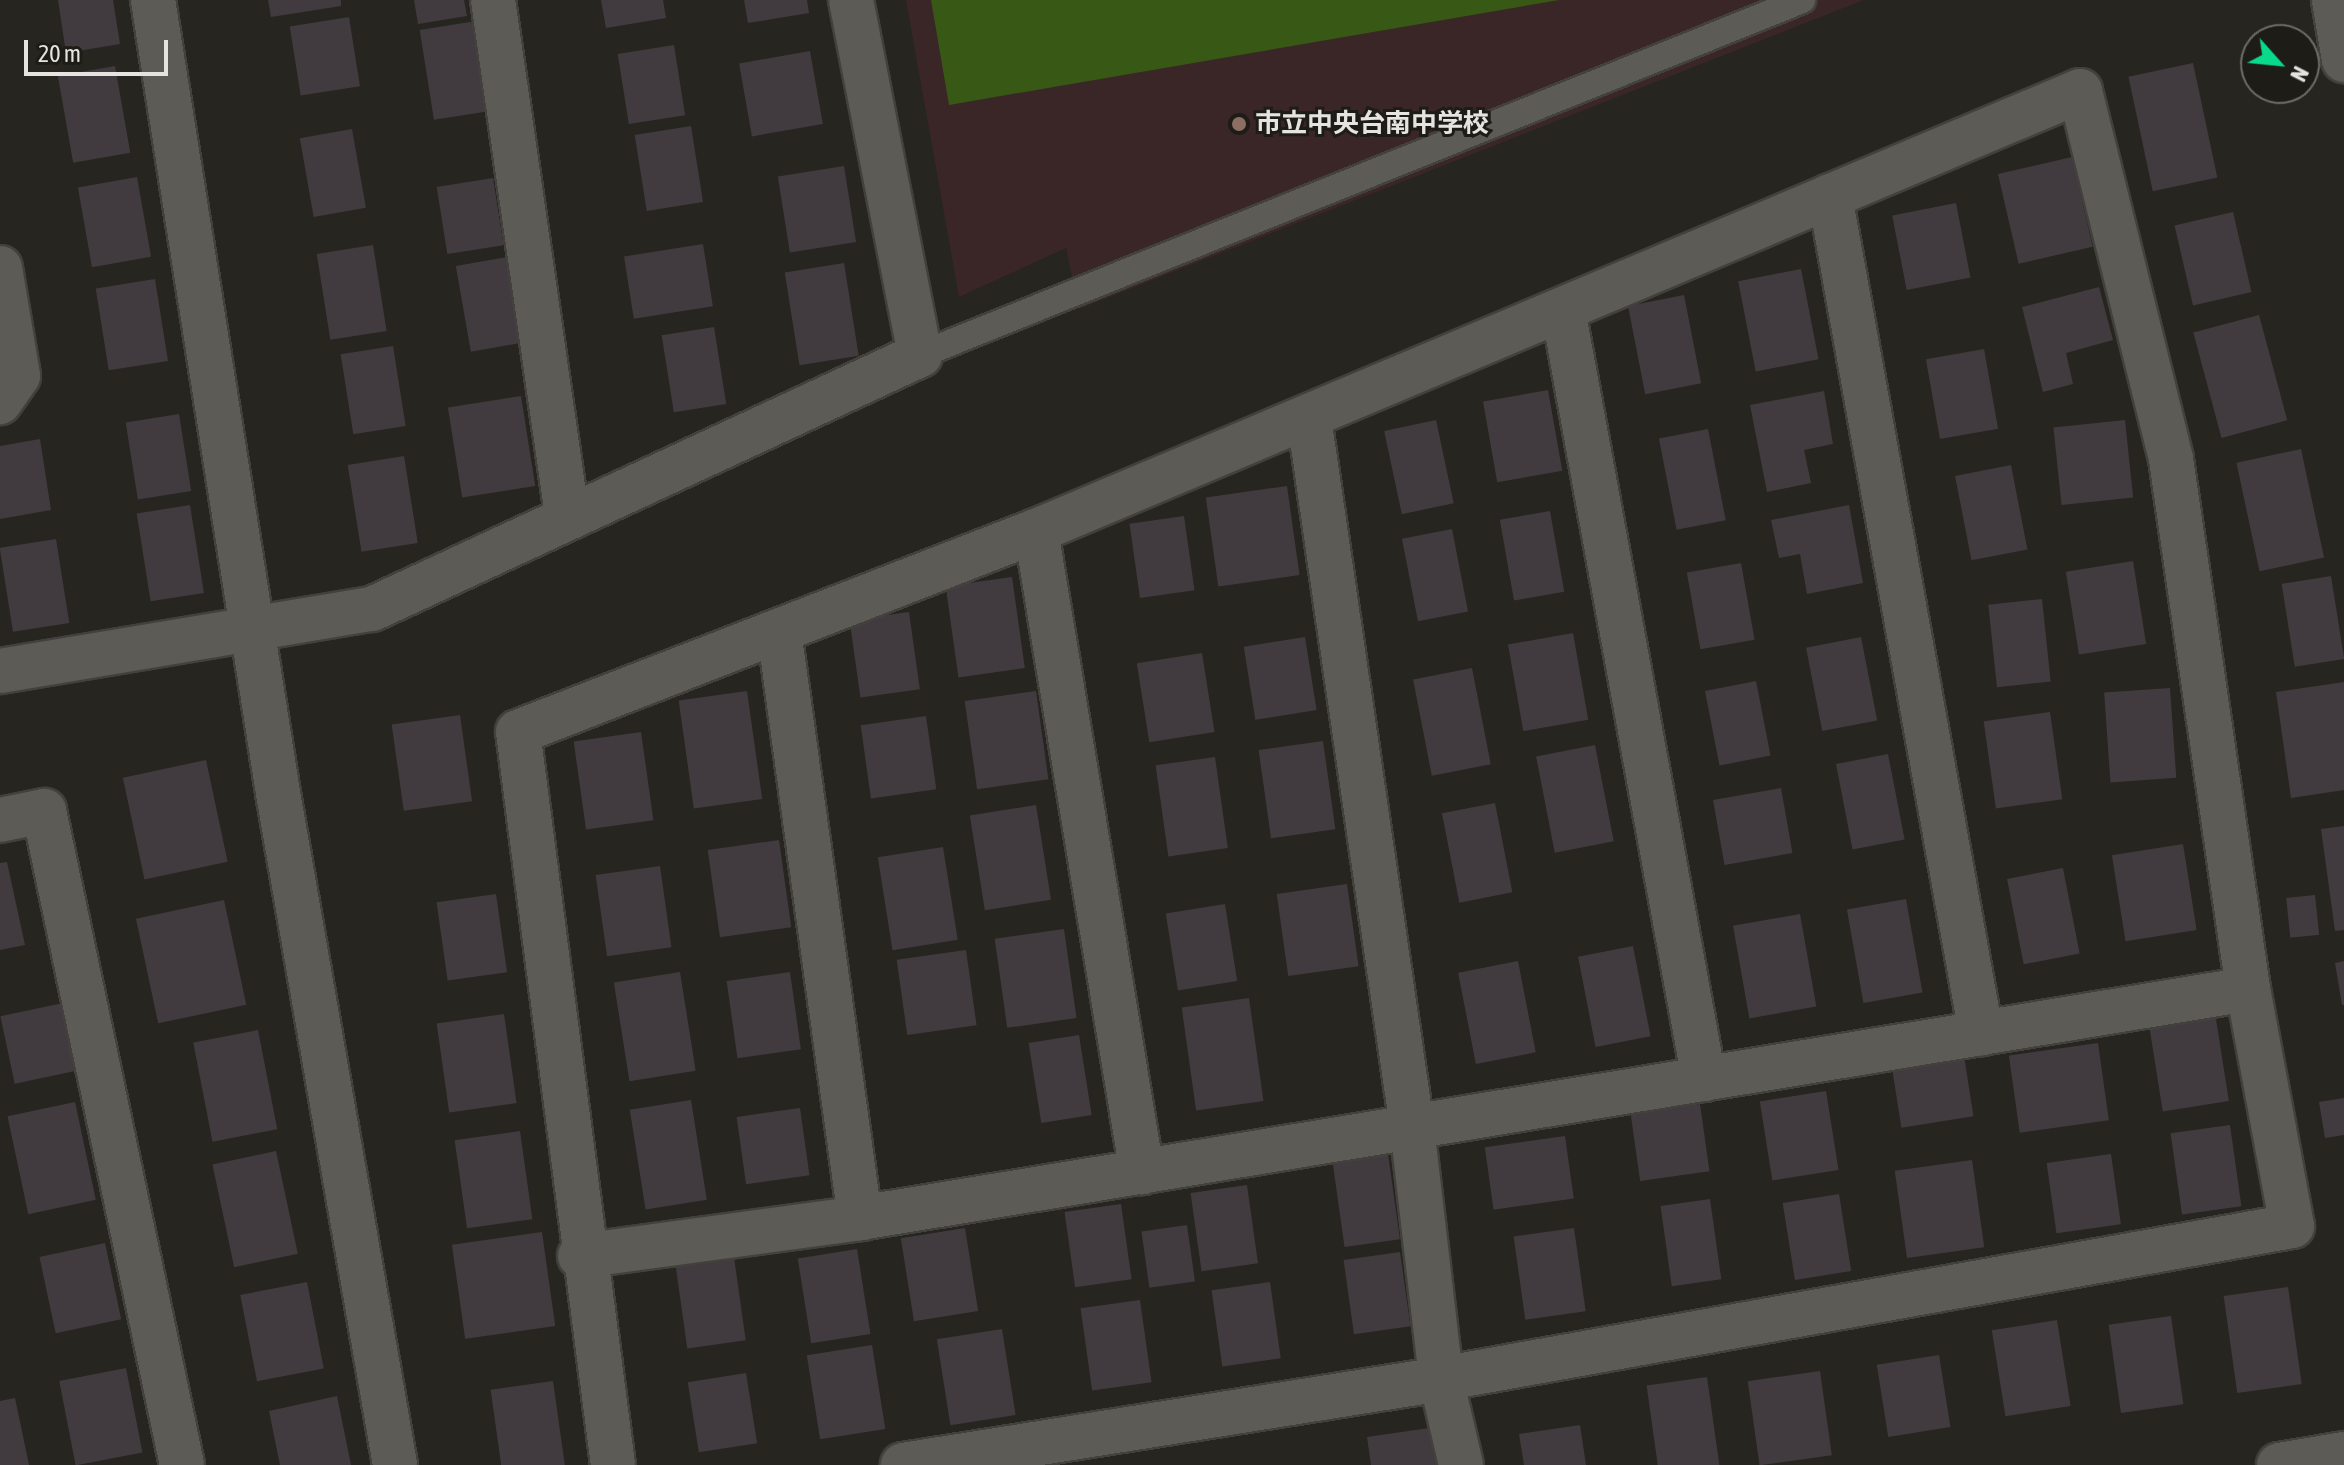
<!DOCTYPE html>
<meta charset="utf-8">
<style>
body{margin:0}
#map{position:relative;width:2344px;height:1465px;overflow:hidden;background:#262520;font-family:"Asap Condensed","Noto Sans JP",sans-serif}
div>[style]{position:absolute}
[style*='--x']{left:calc(var(--x)*1px);top:calc(var(--y)*1px);width:calc(var(--w)*1px);rotate:calc(var(--a)*1deg)}
.education>*{inset:0;background:#3a2626}
.green>*{inset:0;background:#375915}
.building>*{inset:0;background:#413b3f;transform-origin:0 0}
.roads{filter:drop-shadow(2px 0 #42413d) drop-shadow(-2px 0 #42413d) drop-shadow(0 2px #42413d) drop-shadow(0 -2px #42413d)}
.service>*{height:26px;margin:-13px;padding:0 13px;transform-origin:13px;border-radius:13px;background:#5c5b55}
.minor>*{height:44px;margin:-22px;padding:0 22px;transform-origin:22px;border-radius:22px;background:#5c5b55}
.tertiary>*{height:44px;margin:-22px;padding:0 22px;transform-origin:22px;border-radius:22px;background:#5c5b55}
.dots>*{width:22px;height:22px;translate:-50% -50%;box-sizing:border-box;border:4px solid #1d1c17;border-radius:50%}
span{translate:-50% -50%;white-space:nowrap;text-align:center;line-height:1.15;-webkit-text-stroke:6px #1d1c17;paint-order:stroke}
.poi-label{font-size:26px;color:#e5e4e0;font-weight:700}
.left{translate:0 -50%;text-align:left}
.north{position:absolute;left:2240px;top:24px;width:80px;height:80px;box-sizing:border-box;background:#1d1c17;border:2px solid #6d6c67;border-radius:50%;rotate:117deg;font-size:22px;font-weight:700;line-height:32px;text-align:center;color:#e5e4e0}
.north::after{content:'';display:block;margin:auto;width:28px;height:36px;background:#09d98b;clip-path:polygon(50% 0,100% 100%,50% 72%,0 100%)}
.scale{position:absolute;left:24px;top:40px;width:144px;height:36px;box-sizing:border-box;border:4px solid #e5e4e0;border-top:0;padding-left:10px;font-size:24px;line-height:28px;white-space:nowrap;color:#e5e4e0;-webkit-text-stroke:6px #1d1c17;paint-order:stroke}
</style>
<div id="map">
<div class="education">
<div style="clip-path:polygon(906px 0,1864px 0,1079px 309px,1066px 248px,959px 297px)"></div>
</div>
<div class="green">
<div style="clip-path:polygon(931px 0,1559px 0,949px 105px)"></div>
</div>
<div class="building">
<div style="clip-path:polygon(58px 0,113px 0,120px 44px,66px 53px)"></div>
<div style="clip-path:polygon(268px 0,341px 0,341px 6px,271px 17px)"></div>
<div style="clip-path:polygon(414px 0,464px 0,467px 16px,418px 24px)"></div>
<div style="clip-path:polygon(601px 0,663px 0,666px 18px,606px 28px)"></div>
<div style="clip-path:polygon(744px 0,807px 0,809px 13px,748px 23px)"></div>
<div style="left:349px;top:17px;width:70px;height:60px;rotate:81deg"></div>
<div style="left:476px;top:21px;width:91px;height:57px;rotate:81deg"></div>
<div style="left:674px;top:45px;width:71px;height:57px;rotate:81deg"></div>
<div style="left:810px;top:51px;width:74px;height:72px;rotate:80deg"></div>
<div style="left:2193px;top:63px;width:117px;height:66px;rotate:78deg"></div>
<div style="left:115px;top:66px;width:88px;height:58px;rotate:80deg"></div>
<div style="left:691px;top:126px;width:77px;height:57px;rotate:81deg"></div>
<div style="left:352px;top:129px;width:80px;height:53px;rotate:80deg"></div>
<div style="left:2072px;top:157px;width:92px;height:76px;rotate:77deg"></div>
<div style="left:844px;top:166px;width:77px;height:67px;rotate:81deg"></div>
<div style="left:137px;top:177px;width:81px;height:60px;rotate:80deg"></div>
<div style="left:493px;top:178px;width:68px;height:57px;rotate:81deg"></div>
<div style="left:1956px;top:203px;width:76px;height:65px;rotate:79deg"></div>
<div style="left:2233px;top:212px;width:82px;height:60px;rotate:77deg"></div>
<div style="left:703px;top:244px;width:63px;height:80px;rotate:81deg"></div>
<div style="left:373px;top:245px;width:87px;height:57px;rotate:81deg"></div>
<div style="left:507px;top:257px;width:87px;height:52px;rotate:80deg"></div>
<div style="left:844px;top:263px;width:94px;height:60px;rotate:81deg"></div>
<div style="left:1801px;top:269px;width:92px;height:64px;rotate:79deg"></div>
<div style="left:155px;top:279px;width:83px;height:60px;rotate:81deg"></div>
<div style="clip-path:polygon(2099px 287px,2113px 340px,2066px 353px,2073px 384px,2043px 392px,2022px 307px)"></div>
<div style="left:1684px;top:295px;width:90px;height:57px;rotate:79deg"></div>
<div style="left:2259px;top:315px;width:109px;height:68px;rotate:75deg"></div>
<div style="left:714px;top:327px;width:78px;height:53px;rotate:81deg"></div>
<div style="left:393px;top:346px;width:81px;height:53px;rotate:81deg"></div>
<div style="left:1984px;top:349px;width:81px;height:59px;rotate:80deg"></div>
<div style="left:1548px;top:390px;width:82px;height:66px;rotate:80deg"></div>
<div style="clip-path:polygon(1824px 391px,1833px 444px,1804px 450px,1811px 483px,1767px 492px,1750px 405px)"></div>
<div style="left:521px;top:396px;width:91px;height:74px;rotate:81deg"></div>
<div style="left:179px;top:414px;width:78px;height:54px;rotate:81deg"></div>
<div style="left:1436px;top:420px;width:85px;height:53px;rotate:78deg"></div>
<div style="left:2125px;top:420px;width:78px;height:72px;rotate:84deg"></div>
<div style="left:1708px;top:429px;width:93px;height:50px;rotate:79deg"></div>
<div style="clip-path:polygon(40px 439px,51px 510px,0 519px,0 446px)"></div>
<div style="left:2301px;top:449px;width:111px;height:66px;rotate:78deg"></div>
<div style="left:404px;top:456px;width:88px;height:57px;rotate:81deg"></div>
<div style="left:2011px;top:465px;width:86px;height:57px;rotate:79deg"></div>
<div style="left:1287px;top:486px;width:90px;height:82px;rotate:82deg"></div>
<div style="left:190px;top:505px;width:89px;height:54px;rotate:81deg"></div>
<div style="clip-path:polygon(1849px 505px,1863px 583px,1807px 594px,1800px 554px,1779px 558px,1771px 520px)"></div>
<div style="left:1550px;top:511px;width:82px;height:51px;rotate:80deg"></div>
<div style="left:1184px;top:516px;width:75px;height:55px;rotate:82deg"></div>
<div style="left:1452px;top:529px;width:84px;height:51px;rotate:79deg"></div>
<div style="left:56px;top:539px;width:85px;height:57px;rotate:81deg"></div>
<div style="left:2133px;top:561px;width:84px;height:68px;rotate:81deg"></div>
<div style="left:1741px;top:563px;width:78px;height:55px;rotate:80deg"></div>
<div style="left:2331px;top:576px;width:84px;height:50px;rotate:81deg"></div>
<div style="left:1012px;top:577px;width:92px;height:67px;rotate:82deg"></div>
<div style="left:2042px;top:599px;width:83px;height:54px;rotate:84deg"></div>
<div style="left:909px;top:612px;width:78px;height:60px;rotate:82deg"></div>
<div style="left:1573px;top:633px;width:88px;height:66px;rotate:80deg"></div>
<div style="left:1305px;top:637px;width:74px;height:62px;rotate:81deg"></div>
<div style="left:1861px;top:637px;width:85px;height:56px;rotate:79deg"></div>
<div style="left:1202px;top:653px;width:80px;height:66px;rotate:81deg"></div>
<div style="left:1472px;top:668px;width:98px;height:60px;rotate:79deg"></div>
<div style="left:1756px;top:681px;width:76px;height:52px;rotate:79deg"></div>
<div style="clip-path:polygon(2344px 682px,2344px 790px,2291px 798px,2276px 692px)"></div>
<div style="left:2170px;top:688px;width:90px;height:66px;rotate:86deg"></div>
<div style="left:747px;top:691px;width:109px;height:69px;rotate:82deg"></div>
<div style="left:1036px;top:691px;width:89px;height:72px;rotate:82deg"></div>
<div style="left:2050px;top:712px;width:88px;height:67px;rotate:82deg"></div>
<div style="left:460px;top:715px;width:87px;height:69px;rotate:82deg"></div>
<div style="left:926px;top:716px;width:74px;height:66px;rotate:82deg"></div>
<div style="left:641px;top:732px;width:89px;height:68px;rotate:82deg"></div>
<div style="left:1323px;top:741px;width:89px;height:65px;rotate:82deg"></div>
<div style="left:1595px;top:745px;width:98px;height:60px;rotate:79deg"></div>
<div style="left:1888px;top:754px;width:87px;height:53px;rotate:79deg"></div>
<div style="left:1215px;top:757px;width:92px;height:60px;rotate:82deg"></div>
<div style="left:206px;top:760px;width:104px;height:85px;rotate:78deg"></div>
<div style="left:1781px;top:788px;width:66px;height:69px;rotate:80deg"></div>
<div style="left:1495px;top:803px;width:91px;height:54px;rotate:79deg"></div>
<div style="left:1036px;top:805px;width:96px;height:67px;rotate:81deg"></div>
<div style="clip-path:polygon(2344px 826px,2344px 930px,2335px 931px,2321px 829px)"></div>
<div style="left:779px;top:840px;width:88px;height:72px;rotate:82deg"></div>
<div style="left:2183px;top:844px;width:87px;height:72px;rotate:81deg"></div>
<div style="left:943px;top:847px;width:94px;height:66px;rotate:81deg"></div>
<div style="clip-path:polygon(7px 862px,25px 945px,0 950px,0 863px)"></div>
<div style="left:660px;top:866px;width:82px;height:65px;rotate:82deg"></div>
<div style="left:2063px;top:868px;width:87px;height:57px;rotate:79deg"></div>
<div style="left:1347px;top:884px;width:83px;height:71px;rotate:82deg"></div>
<div style="left:496px;top:894px;width:79px;height:60px;rotate:82deg"></div>
<div style="left:2315px;top:895px;width:40px;height:29px;rotate:84deg"></div>
<div style="left:1906px;top:899px;width:95px;height:60px;rotate:80deg"></div>
<div style="left:224px;top:900px;width:107px;height:90px;rotate:78deg"></div>
<div style="left:1225px;top:904px;width:78px;height:60px;rotate:81deg"></div>
<div style="left:1800px;top:914px;width:94px;height:68px;rotate:80deg"></div>
<div style="left:1064px;top:929px;width:90px;height:70px;rotate:82deg"></div>
<div style="left:1633px;top:946px;width:92px;height:56px;rotate:79deg"></div>
<div style="left:966px;top:950px;width:76px;height:70px;rotate:82deg"></div>
<div style="left:1518px;top:961px;width:93px;height:61px;rotate:79deg"></div>
<div style="clip-path:polygon(2344px 961px,2344px 1005px,2342px 1005px,2335px 963px)"></div>
<div style="left:680px;top:972px;width:100px;height:67px;rotate:81deg"></div>
<div style="left:790px;top:972px;width:78px;height:64px;rotate:82deg"></div>
<div style="left:1249px;top:998px;width:104px;height:68px;rotate:82deg"></div>
<div style="left:63px;top:1003px;width:69px;height:64px;rotate:78deg"></div>
<div style="left:2215px;top:1013px;width:89px;height:67px;rotate:81deg"></div>
<div style="left:504px;top:1014px;width:90px;height:68px;rotate:82deg"></div>
<div style="left:258px;top:1030px;width:101px;height:66px;rotate:79deg"></div>
<div style="left:1079px;top:1035px;width:81px;height:51px;rotate:81deg"></div>
<div style="left:2098px;top:1043px;width:78px;height:90px;rotate:82deg"></div>
<div style="left:1964px;top:1056px;width:61px;height:73px;rotate:81deg"></div>
<div style="left:1826px;top:1091px;width:80px;height:67px;rotate:81deg"></div>
<div style="clip-path:polygon(2344px 1098px,2344px 1135px,2325px 1138px,2319px 1102px)"></div>
<div style="left:691px;top:1100px;width:101px;height:62px;rotate:81deg"></div>
<div style="left:75px;top:1102px;width:100px;height:69px;rotate:78deg"></div>
<div style="left:1700px;top:1104px;width:68px;height:70px;rotate:82deg"></div>
<div style="left:800px;top:1108px;width:68px;height:64px;rotate:82deg"></div>
<div style="left:2230px;top:1125px;width:82px;height:60px;rotate:82deg"></div>
<div style="left:520px;top:1131px;width:89px;height:66px;rotate:82deg"></div>
<div style="left:1565px;top:1136px;width:63px;height:81px;rotate:82deg"></div>
<div style="left:276px;top:1151px;width:105px;height:65px;rotate:78deg"></div>
<div style="left:1388px;top:1154px;width:86px;height:56px;rotate:82deg"></div>
<div style="left:2111px;top:1154px;width:71px;height:65px;rotate:82deg"></div>
<div style="left:1972px;top:1160px;width:88px;height:78px;rotate:82deg"></div>
<div style="left:1247px;top:1185px;width:79px;height:57px;rotate:82deg"></div>
<div style="left:1839px;top:1194px;width:78px;height:57px;rotate:81deg"></div>
<div style="left:1710px;top:1199px;width:81px;height:50px;rotate:82deg"></div>
<div style="left:1121px;top:1204px;width:76px;height:57px;rotate:82deg"></div>
<div style="left:1187px;top:1225px;width:57px;height:46px;rotate:82deg"></div>
<div style="left:965px;top:1228px;width:84px;height:65px;rotate:81deg"></div>
<div style="left:1574px;top:1228px;width:84px;height:61px;rotate:82deg"></div>
<div style="left:542px;top:1232px;width:95px;height:91px;rotate:82deg"></div>
<div style="left:105px;top:1243px;width:78px;height:67px;rotate:78deg"></div>
<div style="left:857px;top:1249px;width:86px;height:60px;rotate:81deg"></div>
<div style="left:1400px;top:1252px;width:75px;height:57px;rotate:82deg"></div>
<div style="left:734px;top:1257px;width:84px;height:59px;rotate:82deg"></div>
<div style="left:307px;top:1282px;width:88px;height:68px;rotate:79deg"></div>
<div style="left:1270px;top:1282px;width:77px;height:59px;rotate:82deg"></div>
<div style="left:2288px;top:1287px;width:98px;height:65px;rotate:82deg"></div>
<div style="left:1140px;top:1300px;width:83px;height:60px;rotate:82deg"></div>
<div style="left:2171px;top:1316px;width:89px;height:63px;rotate:82deg"></div>
<div style="left:2057px;top:1320px;width:87px;height:66px;rotate:81deg"></div>
<div style="left:1002px;top:1329px;width:87px;height:66px;rotate:81deg"></div>
<div style="left:872px;top:1345px;width:85px;height:66px;rotate:81deg"></div>
<div style="left:1939px;top:1355px;width:73px;height:63px;rotate:81deg"></div>
<div style="left:126px;top:1368px;width:86px;height:68px;rotate:79deg"></div>
<div style="left:1820px;top:1371px;width:85px;height:73px;rotate:82deg"></div>
<div style="left:746px;top:1373px;width:71px;height:59px;rotate:81deg"></div>
<div style="left:1707px;top:1377px;width:89px;height:61px;rotate:82deg"></div>
<div style="left:553px;top:1381px;width:85px;height:63px;rotate:82deg"></div>
<div style="clip-path:polygon(337px 1396px,351px 1465px,280px 1465px,269px 1411px)"></div>
<div style="clip-path:polygon(15px 1398px,29px 1465px,0 1465px,0 1401px)"></div>
<div style="clip-path:polygon(1580px 1425px,1586px 1465px,1524px 1465px,1519px 1434px)"></div>
<div style="clip-path:polygon(1436px 1427px,1442px 1465px,1371px 1465px,1367px 1437px)"></div>
</div>
<div class="roads">
<div class="service">
<div style="--x:920;--y:355;--w:951;--a:-21.92"></div>
</div>
<div class="minor">
<div style="--x:153;--y:0;--w:803;--a:81.04"></div>
<div style="--x:278;--y:793;--w:682;--a:80.12"></div>
<div style="--x:493;--y:0;--w:520;--a:81.82"></div>
<div style="--x:1830;--y:196;--w:851;--a:79.77"></div>
<div style="--x:0;--y:268;--w:109;--a:80.5"></div>
<div style="--x:18;--y:376;--w:32;--a:125"></div>
<div style="--x:1563;--y:310;--w:782;--a:79.61"></div>
<div style="--x:1309;--y:418;--w:716;--a:81.73"></div>
<div style="--x:1412;--y:1127;--w:254;--a:83.4"></div>
<div style="--x:1441;--y:1379;--w:88;--a:76.9"></div>
<div style="--x:1036;--y:531;--w:650;--a:80.61"></div>
<div style="--x:779;--y:631;--w:593;--a:82.14"></div>
<div style="--x:0;--y:671;--w:377;--a:-9.5"></div>
<div style="--x:372;--y:609;--w:604;--a:-24.87"></div>
<div style="--x:920;--y:355;--w:362;--a:-101"></div>
<div style="--x:0;--y:820;--w:45;--a:-11.6"></div>
<div style="--x:44;--y:811;--w:668;--a:78.08"></div>
<div style="--x:580;--y:1256;--w:283;--a:-7.7"></div>
<div style="--x:860;--y:1218;--w:1407;--a:-9.37"></div>
<div style="--x:613;--y:1465;--w:739;--a:-97.38"></div>
<div style="--x:518;--y:732;--w:556;--a:-21.21"></div>
<div style="--x:1036;--y:531;--w:1133;--a:-22.85"></div>
<div style="--x:2080;--y:91;--w:379;--a:76.1"></div>
<div style="--x:2171;--y:459;--w:536;--a:81.73"></div>
<div style="--x:2248;--y:989;--w:241;--a:79.5"></div>
<div style="--x:2292;--y:1226;--w:865;--a:169.81"></div>
<div style="--x:1441;--y:1379;--w:545;--a:170.92"></div>
</div>
<div class="tertiary">
<div style="--x:2334;--y:0;--w:61;--a:80.5"></div>
<div style="--x:2279;--y:1465;--w:66;--a:-9.6"></div>
</div>
</div>
<div class="dots">
<div style="left:1239px;top:124px;background:#8d6e63"></div>
</div>
<div class="poi-label">
<span class="left" style="left:1255px;top:124px">市立中央台南中学校</span>
</div>
<div class="north">N</div>
<div class="scale">20 m</div>
</div>
